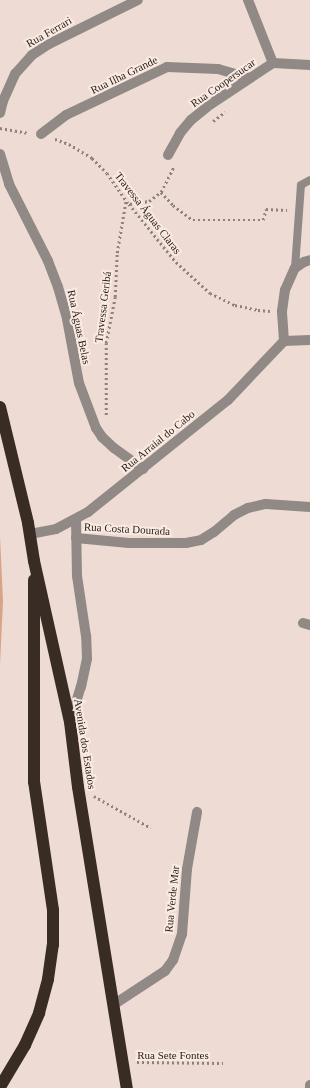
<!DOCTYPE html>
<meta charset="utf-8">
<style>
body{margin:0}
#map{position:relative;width:310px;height:1088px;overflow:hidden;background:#eedcd4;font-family:Georgia,serif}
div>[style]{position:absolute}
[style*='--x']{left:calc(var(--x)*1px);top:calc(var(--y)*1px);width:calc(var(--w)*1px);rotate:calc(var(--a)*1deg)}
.water>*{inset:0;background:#d8a389}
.path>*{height:2.5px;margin-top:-1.25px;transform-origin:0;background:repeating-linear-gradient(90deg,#8e827c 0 2px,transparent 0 5px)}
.lane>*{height:8px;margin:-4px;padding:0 4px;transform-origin:4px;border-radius:4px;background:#908986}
.street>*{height:10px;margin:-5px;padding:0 5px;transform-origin:5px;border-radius:5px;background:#908986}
.highway>*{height:12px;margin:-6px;padding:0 6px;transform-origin:6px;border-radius:6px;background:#382c25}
span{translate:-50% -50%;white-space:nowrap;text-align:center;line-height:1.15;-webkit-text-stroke:4px #fbeae1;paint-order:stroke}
.street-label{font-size:11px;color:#241e1b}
</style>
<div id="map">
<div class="water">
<div style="clip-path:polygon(0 536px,3px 601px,0 665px)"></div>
</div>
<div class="path">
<div style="--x:213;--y:121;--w:15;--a:-37"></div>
<div style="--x:0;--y:128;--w:29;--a:10"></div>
<div style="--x:55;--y:139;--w:15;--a:20"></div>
<div style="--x:69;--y:144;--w:27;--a:31"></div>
<div style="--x:92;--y:158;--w:21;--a:45"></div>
<div style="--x:107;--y:173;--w:38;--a:55"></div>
<div style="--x:129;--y:204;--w:75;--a:51"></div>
<div style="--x:176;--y:262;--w:46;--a:42.4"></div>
<div style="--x:210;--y:293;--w:28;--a:26"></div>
<div style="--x:235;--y:305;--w:24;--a:12"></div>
<div style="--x:258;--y:310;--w:12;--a:5"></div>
<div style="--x:161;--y:192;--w:18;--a:47"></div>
<div style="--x:173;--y:205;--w:25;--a:37"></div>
<div style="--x:193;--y:220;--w:70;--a:0"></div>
<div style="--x:263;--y:220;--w:11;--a:-75"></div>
<div style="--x:266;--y:209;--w:21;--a:3"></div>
<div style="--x:130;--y:204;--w:19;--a:-9"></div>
<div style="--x:149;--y:201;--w:15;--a:-37"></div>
<div style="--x:161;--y:192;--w:28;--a:-63"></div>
<div style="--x:106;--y:415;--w:72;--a:-90"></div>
<div style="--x:106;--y:343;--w:47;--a:-78.9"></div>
<div style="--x:115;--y:297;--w:44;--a:-87.4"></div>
<div style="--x:117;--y:253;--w:54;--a:-80.4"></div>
<div style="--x:94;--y:796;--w:65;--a:29.3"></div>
<div style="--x:137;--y:1062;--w:86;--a:0.7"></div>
</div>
<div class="lane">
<div style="--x:295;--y:268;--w:83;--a:-85.9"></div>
<div style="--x:301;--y:185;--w:10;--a:-29"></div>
</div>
<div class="street">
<div style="--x:248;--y:0;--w:68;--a:68.4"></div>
<div style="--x:0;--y:113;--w:12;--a:-76"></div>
<div style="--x:3;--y:101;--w:30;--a:-66"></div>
<div style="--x:15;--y:74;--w:25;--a:-48"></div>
<div style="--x:32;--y:55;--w:20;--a:-33"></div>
<div style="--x:49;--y:44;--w:99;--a:-26.3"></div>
<div style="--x:41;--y:134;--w:31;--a:-37"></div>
<div style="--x:66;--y:115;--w:112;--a:-25.4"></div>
<div style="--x:167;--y:67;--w:51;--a:2.2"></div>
<div style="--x:218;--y:69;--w:33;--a:16"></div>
<div style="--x:0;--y:154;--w:31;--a:73"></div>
<div style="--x:9;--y:184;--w:86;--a:63.1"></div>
<div style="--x:48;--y:261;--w:28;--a:69"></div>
<div style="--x:58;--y:287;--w:33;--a:74"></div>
<div style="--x:67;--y:319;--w:65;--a:79.4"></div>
<div style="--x:79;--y:383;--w:48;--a:69.3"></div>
<div style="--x:96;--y:428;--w:11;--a:56"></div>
<div style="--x:102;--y:437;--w:16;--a:43"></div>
<div style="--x:114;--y:448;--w:36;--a:36"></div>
<div style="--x:168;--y:155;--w:25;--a:-61"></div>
<div style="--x:180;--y:133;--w:17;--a:-50"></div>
<div style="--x:191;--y:120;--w:26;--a:-39"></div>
<div style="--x:211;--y:104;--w:74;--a:-33.5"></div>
<div style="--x:273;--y:63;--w:37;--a:3"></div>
<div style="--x:284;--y:341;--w:30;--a:-94"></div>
<div style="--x:282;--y:311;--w:21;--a:-82"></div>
<div style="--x:285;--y:290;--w:24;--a:-66"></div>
<div style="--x:295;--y:268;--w:11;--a:-34"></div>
<div style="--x:304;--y:262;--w:6;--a:-18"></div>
<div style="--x:284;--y:341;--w:26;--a:-2"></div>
<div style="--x:30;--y:534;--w:26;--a:-11"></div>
<div style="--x:56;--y:529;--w:36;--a:-28"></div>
<div style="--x:88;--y:512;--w:179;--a:-38.7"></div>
<div style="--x:228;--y:400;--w:81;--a:-46.5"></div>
<div style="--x:76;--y:538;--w:53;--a:5.4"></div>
<div style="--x:129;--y:543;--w:57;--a:0"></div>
<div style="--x:186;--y:543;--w:15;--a:-11"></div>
<div style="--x:201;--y:540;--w:15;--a:-32"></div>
<div style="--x:214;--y:532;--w:26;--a:-40"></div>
<div style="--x:234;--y:515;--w:16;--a:-27"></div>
<div style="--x:248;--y:508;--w:18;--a:-13"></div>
<div style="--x:266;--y:504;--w:44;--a:3.9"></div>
<div style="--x:303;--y:623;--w:7;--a:16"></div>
<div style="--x:70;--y:722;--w:37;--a:-73"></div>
<div style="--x:81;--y:687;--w:29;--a:-78"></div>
<div style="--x:87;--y:659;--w:23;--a:-92"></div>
<div style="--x:86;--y:636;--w:61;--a:-98.5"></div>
<div style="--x:77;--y:576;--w:56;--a:-91"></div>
<div style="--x:113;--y:1005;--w:62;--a:-33.2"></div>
<div style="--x:165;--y:971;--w:14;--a:-54"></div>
<div style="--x:173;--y:960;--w:28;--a:-71"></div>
<div style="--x:182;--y:934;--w:65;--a:-85.6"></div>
<div style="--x:187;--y:869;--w:58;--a:-80"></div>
<div style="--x:310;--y:1088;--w:3;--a:-90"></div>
</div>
<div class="highway">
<div style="--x:0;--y:407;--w:119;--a:76.4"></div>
<div style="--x:28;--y:523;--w:38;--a:81"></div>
<div style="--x:34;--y:561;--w:165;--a:77.4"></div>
<div style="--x:70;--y:722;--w:65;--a:83"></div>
<div style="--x:78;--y:787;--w:305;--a:80.8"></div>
<div style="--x:0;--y:1087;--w:49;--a:-59.2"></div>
<div style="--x:25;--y:1045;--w:35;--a:-66"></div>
<div style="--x:39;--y:1013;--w:35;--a:-75"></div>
<div style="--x:48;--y:979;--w:34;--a:-82"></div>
<div style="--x:53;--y:945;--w:35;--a:-90"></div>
<div style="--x:53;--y:910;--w:129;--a:-98.4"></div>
<div style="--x:34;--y:782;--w:202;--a:-90"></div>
</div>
<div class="street-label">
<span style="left:49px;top:32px;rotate:-30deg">Rua Ferrari</span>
<span style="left:124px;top:75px;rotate:-26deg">Rua Ilha Grande</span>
<span style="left:223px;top:83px;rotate:-35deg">Rua Coopersucar</span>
<span style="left:148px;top:213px;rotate:52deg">Travessa Águas Claras</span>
<span style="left:103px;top:307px;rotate:-83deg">Travessa Geribá</span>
<span style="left:79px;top:327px;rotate:78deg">Rua Águas Belas</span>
<span style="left:158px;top:441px;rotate:-39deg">Rua Arraial do Cabo</span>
<span style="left:127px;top:529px;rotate:3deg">Rua Costa Dourada</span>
<span style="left:85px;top:744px;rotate:81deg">Avenida dos Estados</span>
<span style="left:172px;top:899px;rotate:-84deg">Rua Verde Mar</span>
<span style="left:173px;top:1055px">Rua Sete Fontes</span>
</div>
</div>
